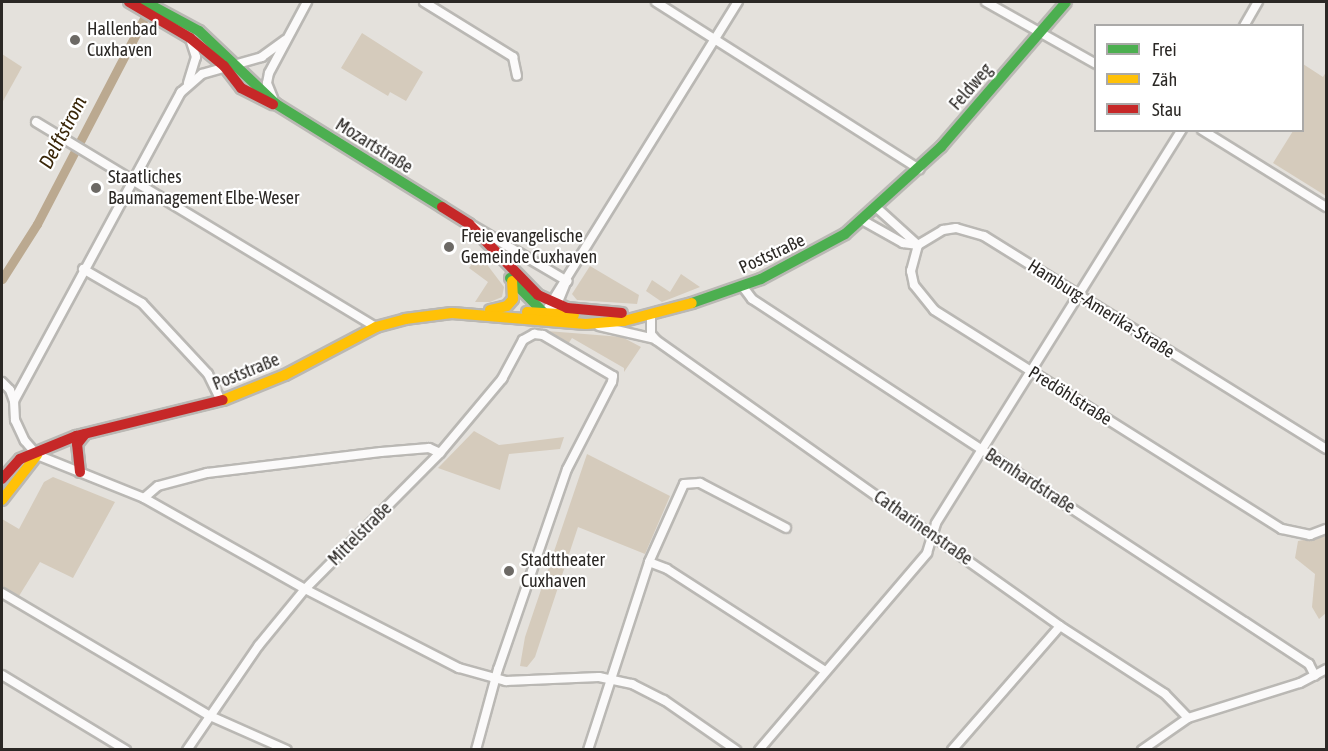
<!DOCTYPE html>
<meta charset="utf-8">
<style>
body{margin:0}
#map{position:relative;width:1328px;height:751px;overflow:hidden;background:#e4e1dc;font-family:"Asap Condensed",sans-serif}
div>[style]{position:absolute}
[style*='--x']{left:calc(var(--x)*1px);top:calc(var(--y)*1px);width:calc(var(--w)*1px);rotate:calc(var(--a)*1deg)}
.green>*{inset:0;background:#d5cbbc}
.canal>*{height:9px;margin:-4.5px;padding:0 4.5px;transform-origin:4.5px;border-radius:4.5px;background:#bba990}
.roads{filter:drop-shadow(2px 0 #bab8b4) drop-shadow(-2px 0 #bab8b4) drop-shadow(0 2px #bab8b4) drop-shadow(0 -2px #bab8b4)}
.street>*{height:8px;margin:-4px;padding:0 4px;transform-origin:4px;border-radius:4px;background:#fbfafa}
.fast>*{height:10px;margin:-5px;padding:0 5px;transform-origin:5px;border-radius:5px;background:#4caf50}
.slow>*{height:10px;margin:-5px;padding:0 5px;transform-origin:5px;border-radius:5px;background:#ffc107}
.jam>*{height:10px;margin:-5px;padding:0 5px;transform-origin:5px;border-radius:5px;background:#c62828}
.dots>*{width:16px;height:16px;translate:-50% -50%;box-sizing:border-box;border:3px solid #fff;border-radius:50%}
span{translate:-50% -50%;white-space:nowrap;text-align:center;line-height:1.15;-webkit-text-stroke:4.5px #fff;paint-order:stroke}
.poi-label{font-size:18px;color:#2b2825}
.left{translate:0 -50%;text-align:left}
.street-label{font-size:18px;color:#2b2825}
.water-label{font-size:20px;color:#392608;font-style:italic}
.frame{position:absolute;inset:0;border:3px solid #2b2825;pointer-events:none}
.legend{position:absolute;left:1094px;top:24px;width:210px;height:108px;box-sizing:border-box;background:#fff;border:2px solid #aaa9a8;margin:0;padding:8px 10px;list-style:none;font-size:18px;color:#2b2825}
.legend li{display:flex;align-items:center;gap:12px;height:30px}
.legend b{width:30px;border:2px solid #aaa9a8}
</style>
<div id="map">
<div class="green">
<div style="clip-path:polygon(362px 33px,423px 72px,406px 101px,390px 92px,388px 96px,341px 68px)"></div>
<div style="clip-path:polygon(2px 54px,22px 67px,2px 103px)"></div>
<div style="clip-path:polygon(1303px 64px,1323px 77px,1326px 72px,1326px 196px,1273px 163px,1293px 131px,1302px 130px)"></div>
<div style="clip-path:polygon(479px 254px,504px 287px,502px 297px,490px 302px,475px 302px,488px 282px,469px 268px)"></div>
<div style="clip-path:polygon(590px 266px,639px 295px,637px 304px,577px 300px,572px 294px)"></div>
<div style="clip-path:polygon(681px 274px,700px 287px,662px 302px,646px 291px,652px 280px,670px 292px)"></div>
<div style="clip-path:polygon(547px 331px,622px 337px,641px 347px,624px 372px,624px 368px,572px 338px,568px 344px)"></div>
<div style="clip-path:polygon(474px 431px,499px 445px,564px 437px,560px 449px,509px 454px,500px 490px,438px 468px)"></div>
<div style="clip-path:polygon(587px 454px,670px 496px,645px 554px,578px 527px,535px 657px,527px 667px,520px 666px,525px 637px)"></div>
<div style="clip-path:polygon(53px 477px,115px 502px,73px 578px,40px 562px,19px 596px,2px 587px,2px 519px,19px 529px,44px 482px)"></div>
<div style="clip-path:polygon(1326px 536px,1326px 613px,1319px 619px,1312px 607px,1315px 574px,1295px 558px,1298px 541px)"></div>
</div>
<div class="canal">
<div style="--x:2;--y:279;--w:65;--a:-57.5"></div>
<div style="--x:37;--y:224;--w:242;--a:-62.5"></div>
</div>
<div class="roads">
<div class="street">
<div style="--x:424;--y:2;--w:105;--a:31.7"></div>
<div style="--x:513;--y:57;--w:19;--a:78"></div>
<div style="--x:656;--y:2;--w:312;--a:32.4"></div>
<div style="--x:986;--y:2;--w:126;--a:29.4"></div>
<div style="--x:1244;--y:26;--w:28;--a:-60"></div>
<div style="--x:285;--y:40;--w:29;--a:144"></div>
<div style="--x:262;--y:57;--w:62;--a:164.2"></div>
<div style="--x:202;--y:74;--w:28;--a:139"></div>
<div style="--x:181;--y:92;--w:351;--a:118.4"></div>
<div style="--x:14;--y:401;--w:19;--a:87"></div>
<div style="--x:15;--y:420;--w:23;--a:65"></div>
<div style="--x:25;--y:441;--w:18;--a:49"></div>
<div style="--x:37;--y:455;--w:115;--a:21.9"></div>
<div style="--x:144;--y:498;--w:185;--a:29.5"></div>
<div style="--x:305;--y:589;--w:173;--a:27.2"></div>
<div style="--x:459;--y:668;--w:49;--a:15.5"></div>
<div style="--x:506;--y:681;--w:93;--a:-2.5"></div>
<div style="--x:599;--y:677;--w:34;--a:12"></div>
<div style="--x:632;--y:684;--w:36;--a:27"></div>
<div style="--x:664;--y:700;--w:88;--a:34.8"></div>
<div style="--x:188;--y:83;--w:27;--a:-73"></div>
<div style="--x:196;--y:57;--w:20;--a:-108"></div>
<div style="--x:273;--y:98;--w:16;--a:-112"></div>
<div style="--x:267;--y:83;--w:10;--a:-79"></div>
<div style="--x:269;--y:73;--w:81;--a:-61.8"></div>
<div style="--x:36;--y:122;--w:397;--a:31.1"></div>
<div style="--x:1202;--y:130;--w:146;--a:31.8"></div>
<div style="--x:877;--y:208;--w:55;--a:42.1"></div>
<div style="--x:862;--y:220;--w:47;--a:29.3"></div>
<div style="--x:903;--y:243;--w:15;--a:8"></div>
<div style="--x:470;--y:224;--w:113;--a:30.4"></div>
<div style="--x:918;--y:245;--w:27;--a:105"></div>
<div style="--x:911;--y:271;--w:14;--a:78"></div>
<div style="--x:914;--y:285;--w:32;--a:51"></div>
<div style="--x:934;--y:310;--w:411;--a:32.2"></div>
<div style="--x:1282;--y:529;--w:29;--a:12"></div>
<div style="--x:1310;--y:535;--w:17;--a:-21"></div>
<div style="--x:918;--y:245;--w:29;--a:-31"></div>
<div style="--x:943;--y:230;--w:13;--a:-9"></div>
<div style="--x:956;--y:228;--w:29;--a:16"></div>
<div style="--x:984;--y:236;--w:403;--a:31.9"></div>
<div style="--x:83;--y:269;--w:68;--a:30"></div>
<div style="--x:142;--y:303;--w:97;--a:47.1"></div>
<div style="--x:208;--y:374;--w:30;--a:64"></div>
<div style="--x:743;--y:287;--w:15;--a:53"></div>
<div style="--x:752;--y:299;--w:666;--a:33.24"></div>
<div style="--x:1309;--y:664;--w:13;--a:63"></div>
<div style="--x:556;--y:307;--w:27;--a:-68"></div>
<div style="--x:543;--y:316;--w:370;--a:-58.2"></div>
<div style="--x:651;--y:316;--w:18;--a:90"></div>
<div style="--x:651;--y:334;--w:8;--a:50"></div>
<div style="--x:656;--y:340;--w:495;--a:35.3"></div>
<div style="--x:1060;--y:626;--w:125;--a:32.9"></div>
<div style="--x:1165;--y:694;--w:33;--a:46"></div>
<div style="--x:599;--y:326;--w:57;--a:13.1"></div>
<div style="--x:2;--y:382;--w:11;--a:45"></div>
<div style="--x:10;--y:390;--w:12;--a:70"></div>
<div style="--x:144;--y:498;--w:18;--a:-41"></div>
<div style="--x:158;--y:486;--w:51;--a:-14.9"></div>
<div style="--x:207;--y:473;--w:175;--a:-6.9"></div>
<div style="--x:381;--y:452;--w:48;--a:-4.8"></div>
<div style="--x:429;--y:448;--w:12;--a:24"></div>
<div style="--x:649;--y:562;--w:19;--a:21"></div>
<div style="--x:667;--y:569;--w:187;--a:32.8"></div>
<div style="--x:2;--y:593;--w:239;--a:30.6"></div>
<div style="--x:208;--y:715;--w:86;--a:23.9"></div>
<div style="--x:2;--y:675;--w:145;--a:31.2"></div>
<div style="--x:187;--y:750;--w:127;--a:-55.6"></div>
<div style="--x:259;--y:645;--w:72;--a:-50.6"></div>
<div style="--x:305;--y:589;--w:192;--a:-45.2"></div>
<div style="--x:440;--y:453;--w:97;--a:-50"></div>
<div style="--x:502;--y:379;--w:44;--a:-61.7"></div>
<div style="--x:523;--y:340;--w:13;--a:-29"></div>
<div style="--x:534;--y:334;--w:9;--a:6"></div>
<div style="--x:543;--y:335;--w:81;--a:30.4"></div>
<div style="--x:613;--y:376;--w:6;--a:99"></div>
<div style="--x:612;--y:382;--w:98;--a:117.3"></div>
<div style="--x:567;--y:469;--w:212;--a:109"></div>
<div style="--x:498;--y:669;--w:84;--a:105.2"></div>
<div style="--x:588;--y:750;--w:198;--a:-72"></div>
<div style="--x:649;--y:562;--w:85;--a:-65.8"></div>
<div style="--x:684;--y:484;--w:16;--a:-4"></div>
<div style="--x:700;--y:483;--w:97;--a:27.6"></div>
<div style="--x:759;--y:750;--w:259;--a:-49.5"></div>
<div style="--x:927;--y:553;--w:31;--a:-73"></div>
<div style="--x:936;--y:523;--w:464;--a:-58"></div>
<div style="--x:952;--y:750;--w:164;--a:-48.9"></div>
<div style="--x:1142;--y:750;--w:56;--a:-34.8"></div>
<div style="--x:1188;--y:718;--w:117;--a:-17.4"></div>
<div style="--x:1300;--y:683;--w:30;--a:-28"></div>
</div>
<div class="fast">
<div style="--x:145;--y:2;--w:61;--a:28.2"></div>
<div style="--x:199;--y:31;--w:106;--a:43.5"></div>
<div style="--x:276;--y:104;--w:195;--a:31.8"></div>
<div style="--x:510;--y:278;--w:49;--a:45.8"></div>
<div style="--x:692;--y:303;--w:73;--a:-19.2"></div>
<div style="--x:761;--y:279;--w:95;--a:-28.2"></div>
<div style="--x:845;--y:234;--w:130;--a:-42.2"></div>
<div style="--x:941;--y:147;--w:191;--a:-49.2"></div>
</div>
<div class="slow">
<div style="--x:490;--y:310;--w:17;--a:-13"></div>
<div style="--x:507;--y:306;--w:9;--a:-49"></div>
<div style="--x:513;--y:299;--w:18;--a:-93"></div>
<div style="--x:527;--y:312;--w:47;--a:3.7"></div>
<div style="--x:223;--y:400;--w:67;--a:-22"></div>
<div style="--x:285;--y:375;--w:103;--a:-27.8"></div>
<div style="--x:376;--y:327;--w:30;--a:-15"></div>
<div style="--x:405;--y:319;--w:47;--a:-7.3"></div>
<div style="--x:452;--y:313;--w:134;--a:4.7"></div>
<div style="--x:586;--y:324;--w:38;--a:-5"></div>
<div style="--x:624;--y:321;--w:70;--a:-14.8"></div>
<div style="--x:2;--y:500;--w:57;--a:-52.1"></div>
</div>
<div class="jam">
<div style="--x:129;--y:2;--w:71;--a:30.5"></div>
<div style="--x:190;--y:38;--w:44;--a:39.5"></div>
<div style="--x:224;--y:66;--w:28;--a:52"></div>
<div style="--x:241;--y:88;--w:36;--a:27"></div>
<div style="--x:442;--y:207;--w:32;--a:32"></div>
<div style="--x:469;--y:224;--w:99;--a:45.8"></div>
<div style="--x:538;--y:295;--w:32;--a:24"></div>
<div style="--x:567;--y:308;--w:55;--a:5.2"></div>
<div style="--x:80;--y:472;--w:28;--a:-96"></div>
<div style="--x:77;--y:444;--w:13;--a:-51"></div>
<div style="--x:2;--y:479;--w:27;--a:-48"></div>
<div style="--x:20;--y:459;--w:61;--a:-22.3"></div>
<div style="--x:76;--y:436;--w:151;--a:-13.8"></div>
</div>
</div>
<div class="dots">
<div style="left:75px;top:40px;background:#6c6965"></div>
<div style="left:96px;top:188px;background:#6c6965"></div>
<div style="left:449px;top:247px;background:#6c6965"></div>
<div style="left:509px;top:571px;background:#6c6965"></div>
</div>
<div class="poi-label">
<span class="left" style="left:87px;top:40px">Hallenbad<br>Cuxhaven</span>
<span class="left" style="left:108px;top:188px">Staatliches<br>Baumanagement Elbe-Weser</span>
<span class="left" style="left:461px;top:247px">Freie evangelische<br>Gemeinde Cuxhaven</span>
<span class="left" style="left:521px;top:571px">Stadttheater<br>Cuxhaven</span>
</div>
<div class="street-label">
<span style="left:971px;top:87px;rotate:-49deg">Feldweg</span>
<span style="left:374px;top:146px;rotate:32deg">Mozartstraße</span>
<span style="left:772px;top:254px;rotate:-25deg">Poststraße</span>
<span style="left:1101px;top:309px;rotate:32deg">Hamburg-Amerika-Straße</span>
<span style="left:246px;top:372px;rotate:-22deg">Poststraße</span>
<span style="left:1070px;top:396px;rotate:32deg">Predöhlstraße</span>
<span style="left:1030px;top:481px;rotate:33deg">Bernhardstraße</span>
<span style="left:923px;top:528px;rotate:35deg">Catharinenstraße</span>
<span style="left:360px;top:534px;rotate:-45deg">Mittelstraße</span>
</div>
<div class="water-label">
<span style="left:62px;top:132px;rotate:-62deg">Delftstrom</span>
</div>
<div class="frame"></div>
<ul class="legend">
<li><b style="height:8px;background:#4caf50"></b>Frei</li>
<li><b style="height:8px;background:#ffc107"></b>Zäh</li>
<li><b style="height:8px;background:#c62828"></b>Stau</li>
</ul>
</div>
